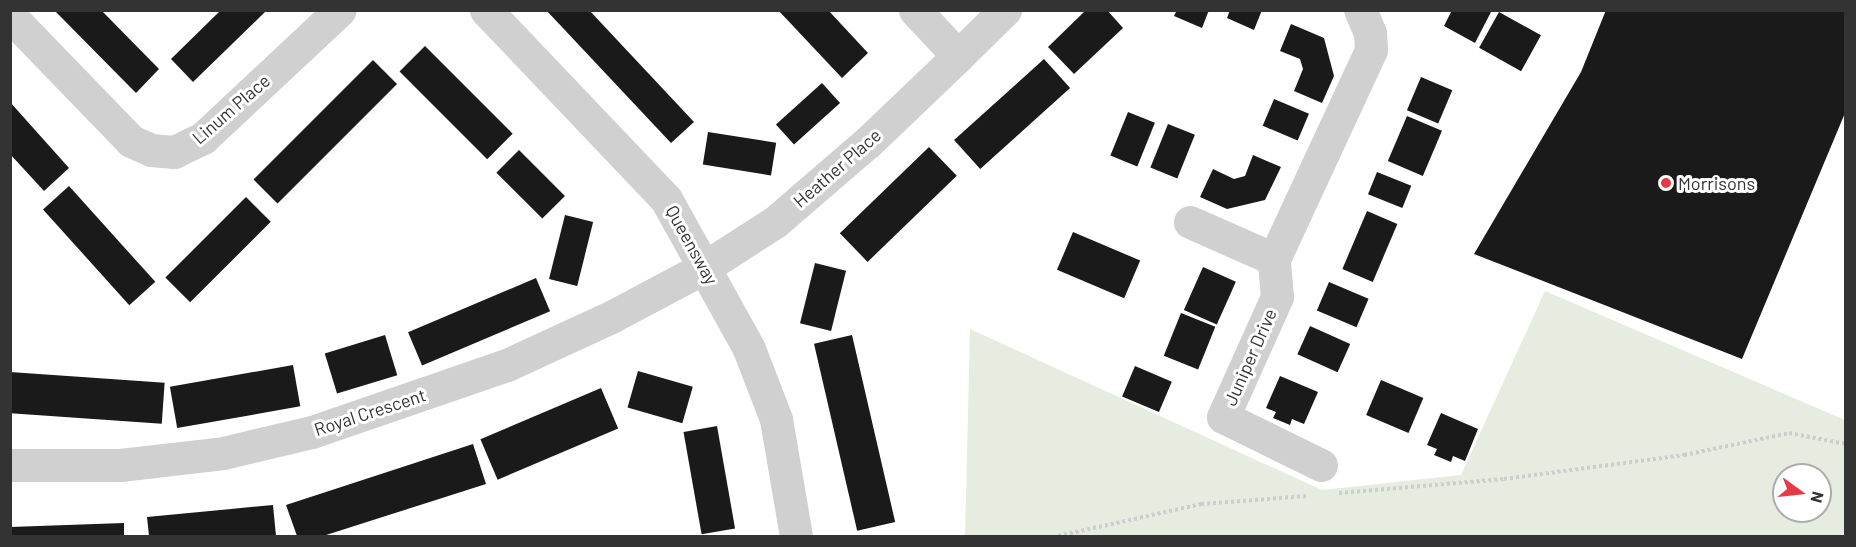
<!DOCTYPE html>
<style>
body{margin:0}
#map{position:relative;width:1856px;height:547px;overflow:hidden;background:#fff;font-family:Barlow,sans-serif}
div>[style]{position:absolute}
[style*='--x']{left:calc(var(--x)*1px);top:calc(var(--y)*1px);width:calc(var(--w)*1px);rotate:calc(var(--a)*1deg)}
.green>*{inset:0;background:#e6ecdf}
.building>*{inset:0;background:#1a1a1a;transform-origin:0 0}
.path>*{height:4px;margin-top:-2px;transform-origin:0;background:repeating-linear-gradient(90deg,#cdcdcd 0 3px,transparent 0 6px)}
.street>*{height:33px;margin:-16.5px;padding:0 16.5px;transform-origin:16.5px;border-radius:16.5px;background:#d0d0d0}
.dots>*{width:16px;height:16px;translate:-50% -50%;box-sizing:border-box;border:3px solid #fff;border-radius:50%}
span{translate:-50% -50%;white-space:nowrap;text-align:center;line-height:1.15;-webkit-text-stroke:6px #fff;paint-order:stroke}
.street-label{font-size:18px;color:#333}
.poi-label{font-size:18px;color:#333}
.left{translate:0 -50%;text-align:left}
.frame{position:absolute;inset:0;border:12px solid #333;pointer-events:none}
.north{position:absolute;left:1772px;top:463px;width:60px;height:60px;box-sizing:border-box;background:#fff;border:2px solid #adadad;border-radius:50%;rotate:105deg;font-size:16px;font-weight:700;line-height:24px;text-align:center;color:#333}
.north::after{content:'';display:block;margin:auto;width:21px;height:27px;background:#e63946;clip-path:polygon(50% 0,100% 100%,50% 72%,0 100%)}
</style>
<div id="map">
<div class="green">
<div style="clip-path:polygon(evenodd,1545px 291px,1845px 420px,1845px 532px,1842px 536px,965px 536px,970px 329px,1322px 490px,1461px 475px,1545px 291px,1784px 475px,1820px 475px,1820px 511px,1784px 511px,1784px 475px)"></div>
</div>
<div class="building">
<div style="clip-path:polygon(54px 10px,101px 10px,159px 69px,136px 93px)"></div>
<div style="clip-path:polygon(221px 10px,267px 10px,193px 82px,171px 59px)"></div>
<div style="clip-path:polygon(546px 10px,589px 10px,694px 122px,671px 143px)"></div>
<div style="clip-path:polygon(778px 10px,828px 10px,868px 53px,842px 78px)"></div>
<div style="clip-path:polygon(1086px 10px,1107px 10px,1123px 28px,1074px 74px,1048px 47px)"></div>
<div style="clip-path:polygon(1177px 10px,1209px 10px,1202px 28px,1174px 16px)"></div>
<div style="clip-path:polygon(1230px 10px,1262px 10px,1254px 30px,1227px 18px)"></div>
<div style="clip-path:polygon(1452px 10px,1492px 10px,1475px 43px,1444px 26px)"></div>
<div style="clip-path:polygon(1606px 10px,1845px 11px,1845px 113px,1742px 359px,1474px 254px,1581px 72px)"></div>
<div style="left:1499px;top:12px;width:48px;height:41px;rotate:29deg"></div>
<div style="clip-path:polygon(1291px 24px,1324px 38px,1334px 76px,1322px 103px,1294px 91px,1303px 69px,1300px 59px,1280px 51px)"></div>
<div style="left:425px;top:46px;width:124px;height:36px;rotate:45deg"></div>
<div style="left:1044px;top:59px;width:39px;height:121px;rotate:48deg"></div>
<div style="left:373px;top:60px;width:34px;height:169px;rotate:45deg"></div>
<div style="left:1421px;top:77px;width:34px;height:36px;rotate:23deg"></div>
<div style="left:822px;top:83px;width:27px;height:62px;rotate:48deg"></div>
<div style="left:1274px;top:99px;width:38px;height:29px;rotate:23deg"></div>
<div style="clip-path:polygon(10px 102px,69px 168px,44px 191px,10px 154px)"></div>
<div style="left:1128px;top:112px;width:29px;height:47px;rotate:22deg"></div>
<div style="left:1407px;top:116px;width:38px;height:49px;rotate:23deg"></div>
<div style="left:1168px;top:124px;width:29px;height:47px;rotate:22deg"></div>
<div style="left:708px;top:132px;width:69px;height:33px;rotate:9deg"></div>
<div style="left:929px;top:147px;width:40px;height:124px;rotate:46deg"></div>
<div style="left:519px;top:150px;width:65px;height:32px;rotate:45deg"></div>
<div style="clip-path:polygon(1253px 155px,1281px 167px,1265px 200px,1227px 209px,1200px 197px,1213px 169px,1234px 179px,1245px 176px)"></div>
<div style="left:1377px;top:172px;width:37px;height:24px;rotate:22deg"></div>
<div style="left:69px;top:186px;width:129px;height:35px;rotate:48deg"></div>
<div style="left:246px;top:197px;width:35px;height:114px;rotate:45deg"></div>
<div style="left:1367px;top:211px;width:33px;height:63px;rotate:23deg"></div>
<div style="left:565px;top:215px;width:29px;height:66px;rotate:14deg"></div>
<div style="left:1073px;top:232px;width:73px;height:41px;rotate:23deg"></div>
<div style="left:815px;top:263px;width:32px;height:62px;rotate:14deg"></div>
<div style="left:1203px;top:267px;width:36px;height:47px;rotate:24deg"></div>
<div style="left:536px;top:278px;width:36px;height:139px;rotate:67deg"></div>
<div style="left:1329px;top:282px;width:43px;height:31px;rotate:23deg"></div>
<div style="left:1181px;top:313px;width:37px;height:46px;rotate:22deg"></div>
<div style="left:1310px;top:326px;width:44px;height:31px;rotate:24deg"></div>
<div style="left:385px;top:335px;width:42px;height:63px;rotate:73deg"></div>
<div style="left:852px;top:335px;width:192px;height:39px;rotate:77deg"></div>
<div style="left:293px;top:365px;width:42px;height:125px;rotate:80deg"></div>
<div style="left:1135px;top:366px;width:40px;height:33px;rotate:23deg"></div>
<div style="left:638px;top:371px;width:57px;height:38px;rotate:16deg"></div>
<div style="left:10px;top:372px;width:155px;height:41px;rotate:4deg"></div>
<div style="clip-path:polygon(1280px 376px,1318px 392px,1304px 424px,1292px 419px,1290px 425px,1273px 418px,1276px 412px,1266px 408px)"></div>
<div style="left:1381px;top:380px;width:46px;height:38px;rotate:23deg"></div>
<div style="left:601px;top:388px;width:44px;height:131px;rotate:67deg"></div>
<div style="clip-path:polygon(1441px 413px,1478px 429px,1465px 461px,1453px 456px,1451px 462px,1434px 455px,1437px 449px,1427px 445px)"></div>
<div style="left:717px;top:426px;width:104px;height:34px;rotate:80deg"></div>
<div style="clip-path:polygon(473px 444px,486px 484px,323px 536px,297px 536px,286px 505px)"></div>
<div style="clip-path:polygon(273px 505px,276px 536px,149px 536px,147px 517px)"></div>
<div style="clip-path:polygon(124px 523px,124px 536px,10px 536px,10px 527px)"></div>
</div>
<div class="path">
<div style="--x:1339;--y:493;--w:166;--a:-4.8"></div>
<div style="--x:1504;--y:479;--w:182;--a:-7.6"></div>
<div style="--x:1684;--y:455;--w:107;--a:-11.8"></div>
<div style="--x:1789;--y:433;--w:58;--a:10.9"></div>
<div style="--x:1058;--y:536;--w:147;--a:-12.6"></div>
<div style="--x:1201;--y:504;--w:107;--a:-4.3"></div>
</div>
<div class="street">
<div style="--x:486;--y:10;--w:261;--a:46.4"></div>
<div style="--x:666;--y:199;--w:171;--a:61"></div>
<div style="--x:749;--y:349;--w:75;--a:68.9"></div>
<div style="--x:776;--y:419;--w:119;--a:80.3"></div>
<div style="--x:10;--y:16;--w:174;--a:45.9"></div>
<div style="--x:131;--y:141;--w:22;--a:24"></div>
<div style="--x:151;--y:150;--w:23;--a:5"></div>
<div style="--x:174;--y:152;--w:32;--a:-26"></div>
<div style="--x:203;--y:138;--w:187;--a:-43.1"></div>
<div style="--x:958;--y:56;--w:66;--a:-44.4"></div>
<div style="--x:1190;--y:222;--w:92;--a:23.8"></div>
<div style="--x:10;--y:465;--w:110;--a:0"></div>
<div style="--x:120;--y:465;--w:104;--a:-6.6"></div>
<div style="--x:223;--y:453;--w:91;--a:-13.3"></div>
<div style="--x:312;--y:432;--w:206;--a:-19"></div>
<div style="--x:507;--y:365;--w:117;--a:-24.8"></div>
<div style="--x:613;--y:316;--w:104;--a:-28"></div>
<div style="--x:705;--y:267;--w:83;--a:-32.7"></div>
<div style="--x:775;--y:222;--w:121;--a:-40.7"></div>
<div style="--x:867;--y:143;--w:126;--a:-43.7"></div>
<div style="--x:958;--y:56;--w:63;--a:-133.1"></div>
<div style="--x:1321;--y:465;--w:109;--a:-153.9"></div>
<div style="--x:1223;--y:417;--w:132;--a:-65.8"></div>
<div style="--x:1277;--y:297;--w:38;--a:-95"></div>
<div style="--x:1274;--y:259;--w:230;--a:-65.1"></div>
<div style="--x:1371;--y:50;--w:17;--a:-93"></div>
<div style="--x:1370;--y:33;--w:25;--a:-113"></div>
</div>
<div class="dots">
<div style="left:1666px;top:183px;background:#e63946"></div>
</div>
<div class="street-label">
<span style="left:231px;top:109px;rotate:-41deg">Linum Place</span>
<span style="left:837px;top:168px;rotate:-41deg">Heather Place</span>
<span style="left:692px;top:245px;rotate:61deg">Queensway</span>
<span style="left:1250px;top:357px;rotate:-66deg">Juniper Drive</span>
<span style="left:370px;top:412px;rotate:-18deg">Royal Crescent</span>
</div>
<div class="poi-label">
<span class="left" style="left:1678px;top:183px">Morrisons</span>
</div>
<div class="frame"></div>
<div class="north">N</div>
</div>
